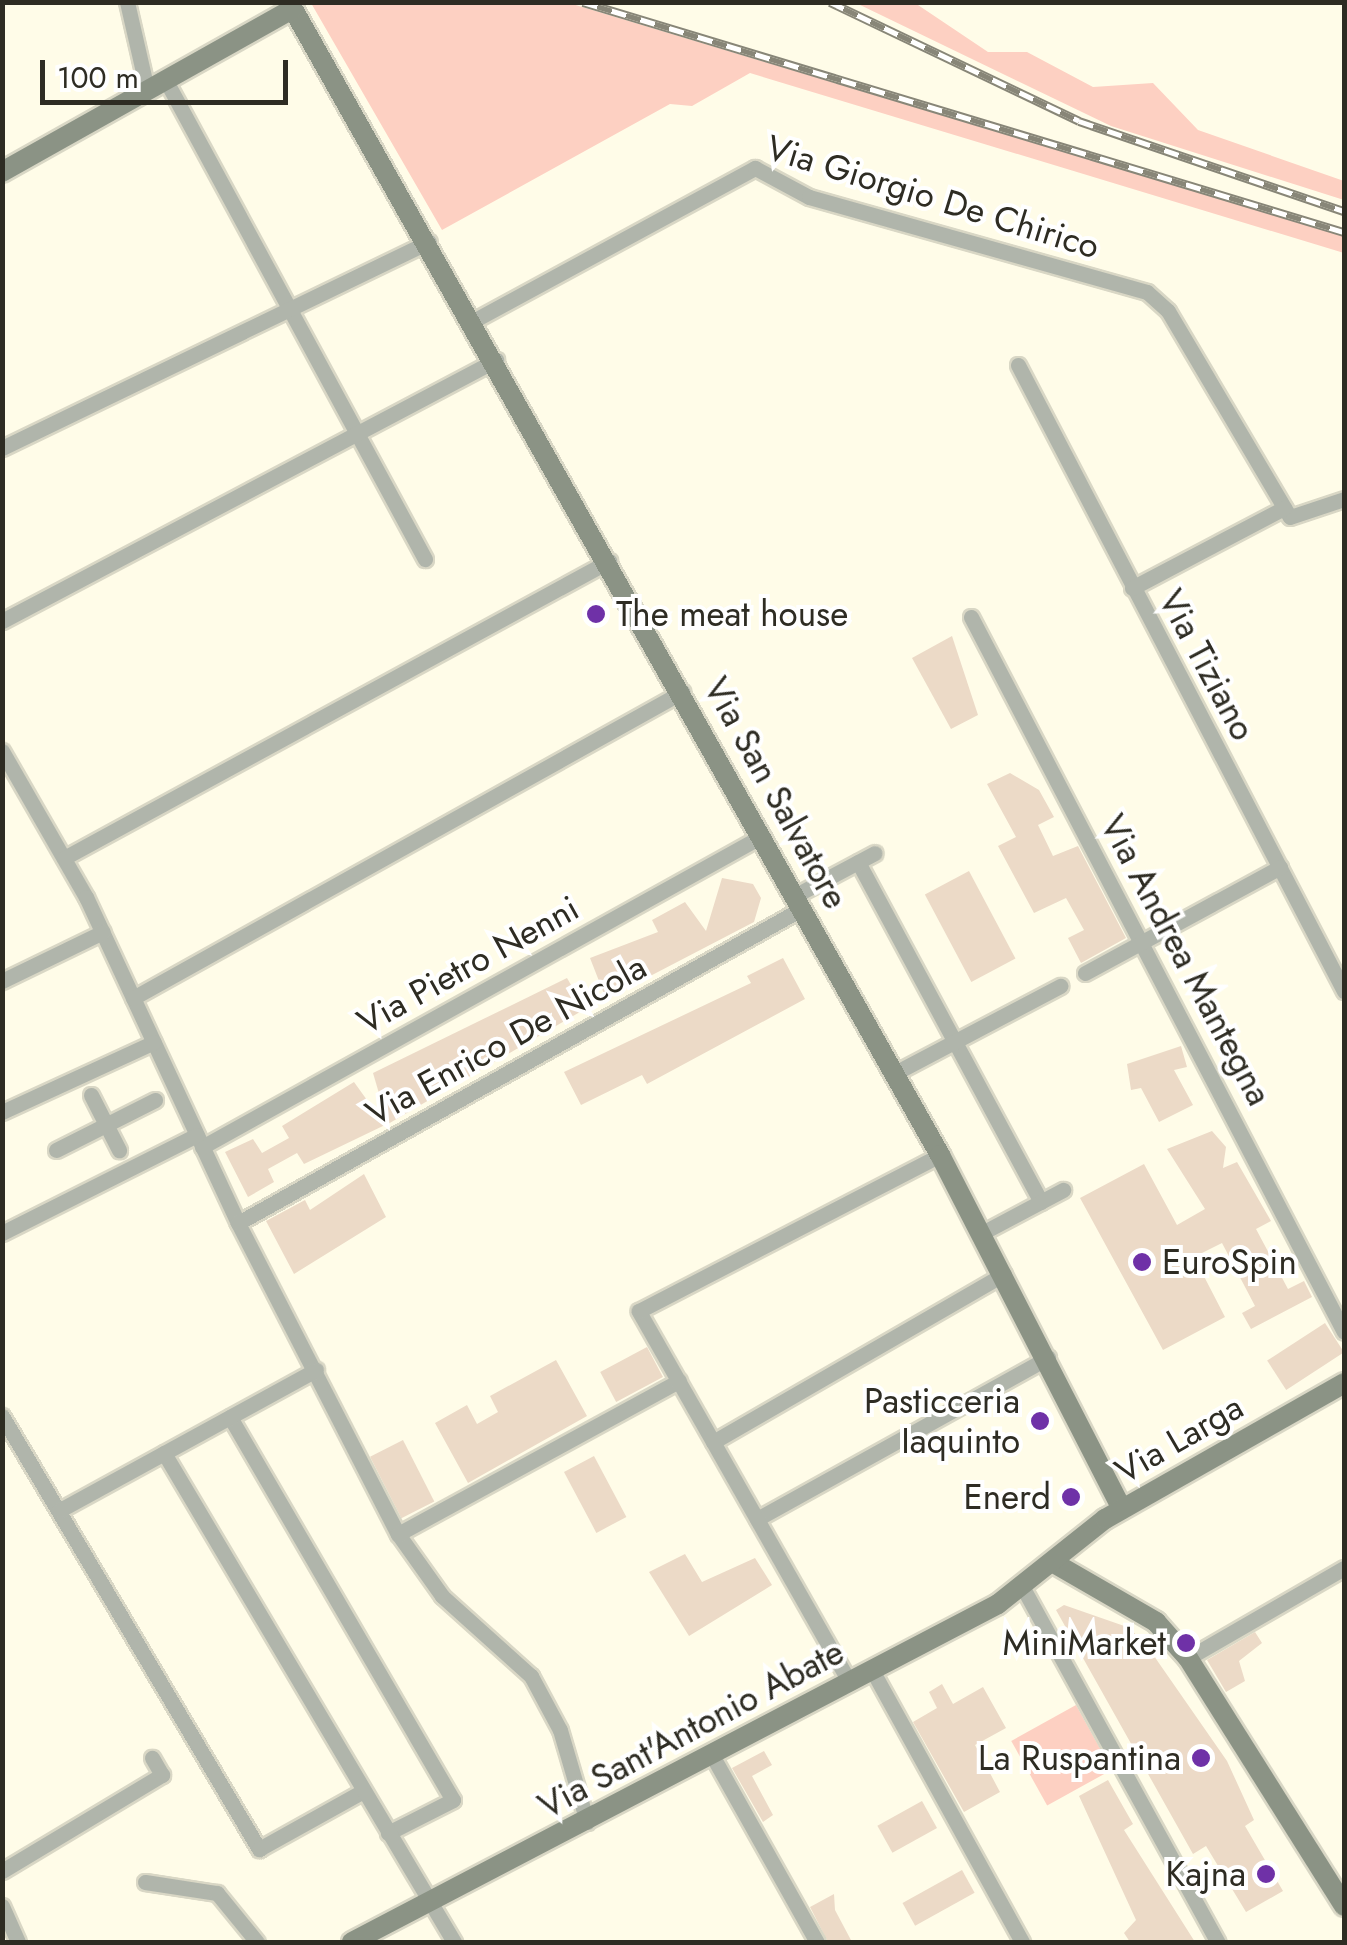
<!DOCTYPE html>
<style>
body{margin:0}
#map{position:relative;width:1347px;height:1945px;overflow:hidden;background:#fffce8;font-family:Jost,sans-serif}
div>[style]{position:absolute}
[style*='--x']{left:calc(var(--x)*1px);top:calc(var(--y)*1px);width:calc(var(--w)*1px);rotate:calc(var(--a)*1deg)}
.green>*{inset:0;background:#fdd0c2;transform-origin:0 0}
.building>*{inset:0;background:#ecdac7;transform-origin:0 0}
.roads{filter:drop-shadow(2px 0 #d9d7c5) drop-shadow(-2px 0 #d9d7c5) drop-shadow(0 2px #d9d7c5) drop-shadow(0 -2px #d9d7c5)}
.street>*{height:15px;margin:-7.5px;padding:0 7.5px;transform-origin:7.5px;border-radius:7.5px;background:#b0b5ab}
.secondary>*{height:20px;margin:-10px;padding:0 10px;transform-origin:10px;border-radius:10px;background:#8b9385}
.rail>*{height:9px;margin-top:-4.5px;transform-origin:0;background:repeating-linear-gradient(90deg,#fff 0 15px,#888678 0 30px);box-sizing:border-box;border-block:2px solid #888678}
.dots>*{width:28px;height:28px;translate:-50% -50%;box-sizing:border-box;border:5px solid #fff;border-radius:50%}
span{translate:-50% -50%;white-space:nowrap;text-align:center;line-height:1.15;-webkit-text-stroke:8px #fff;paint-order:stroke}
.street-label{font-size:35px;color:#2e2c23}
.poi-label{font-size:35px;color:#2e2c23}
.left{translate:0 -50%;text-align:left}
.right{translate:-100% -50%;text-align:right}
.frame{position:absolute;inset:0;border:5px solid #2e2c23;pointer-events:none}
.scale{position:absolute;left:40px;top:60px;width:248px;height:45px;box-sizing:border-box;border:5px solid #2e2c23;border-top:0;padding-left:12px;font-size:30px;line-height:35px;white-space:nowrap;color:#2e2c23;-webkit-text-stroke:8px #fff;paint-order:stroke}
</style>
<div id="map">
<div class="green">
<div style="clip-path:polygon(311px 3px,569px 3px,1344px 236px,1344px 253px,750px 73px,692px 106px,670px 104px,442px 230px)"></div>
<div style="clip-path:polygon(856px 3px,915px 3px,988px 52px,1027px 52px,1093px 87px,1153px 83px,1198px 130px,1344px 181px,1344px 200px,1111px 126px)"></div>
<div style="left:1076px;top:1705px;width:74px;height:74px;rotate:61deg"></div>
</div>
<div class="building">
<div style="clip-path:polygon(952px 636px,978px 715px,951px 729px,912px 658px)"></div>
<div style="clip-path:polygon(1010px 773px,1039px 790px,1054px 817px,1038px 825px,1053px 856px,1078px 846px,1126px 938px,1081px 963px,1068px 938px,1084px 930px,1066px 898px,1034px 913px,998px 846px,1016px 837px,987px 784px)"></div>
<div style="left:969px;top:871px;width:99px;height:50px;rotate:62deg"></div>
<div style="clip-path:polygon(722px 878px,753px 884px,761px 898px,754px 922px,606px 999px,590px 958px,658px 932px,652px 920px,685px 902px,706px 931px)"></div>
<div style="clip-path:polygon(783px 958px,805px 999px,647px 1084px,642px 1075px,581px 1105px,564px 1072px,751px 983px,747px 976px)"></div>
<div style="clip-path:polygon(567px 978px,585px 1009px,388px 1124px,373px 1073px)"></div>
<div style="clip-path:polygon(1181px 1046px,1187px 1067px,1174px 1070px,1193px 1105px,1159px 1122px,1141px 1088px,1131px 1090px,1127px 1064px)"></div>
<div style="clip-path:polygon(354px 1082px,385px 1125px,304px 1164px,297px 1153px,268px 1169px,274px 1182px,248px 1197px,225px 1152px,253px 1139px,262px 1153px,289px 1138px,282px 1126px)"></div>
<div style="clip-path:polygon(1212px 1131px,1226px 1147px,1223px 1168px,1237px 1162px,1271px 1221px,1256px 1229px,1288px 1289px,1304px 1281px,1312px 1297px,1251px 1329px,1242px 1313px,1255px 1306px,1222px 1243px,1194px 1257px,1225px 1317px,1163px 1350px,1080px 1198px,1144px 1164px,1177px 1225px,1205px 1209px,1167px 1149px)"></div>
<div style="clip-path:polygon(364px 1174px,386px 1217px,294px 1274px,266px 1221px,305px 1200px,310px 1210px)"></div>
<div style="left:1325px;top:1323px;width:35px;height:69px;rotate:57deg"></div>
<div style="left:647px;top:1347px;width:34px;height:53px;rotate:62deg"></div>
<div style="clip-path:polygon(556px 1360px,587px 1416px,468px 1483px,435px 1423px,467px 1405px,477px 1424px,498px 1412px,490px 1396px)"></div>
<div style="left:403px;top:1440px;width:69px;height:37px;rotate:63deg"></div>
<div style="left:594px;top:1456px;width:69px;height:34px;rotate:62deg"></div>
<div style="clip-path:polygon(685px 1554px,702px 1582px,755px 1558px,772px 1585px,689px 1636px,649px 1572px)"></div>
<div style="clip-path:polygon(1064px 1605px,1130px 1628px,1154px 1656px,1227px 1761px,1254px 1820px,1245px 1826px,1283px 1891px,1246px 1912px,1206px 1846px,1193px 1854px,1056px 1610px)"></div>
<div style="clip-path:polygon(1255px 1632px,1262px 1643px,1239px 1661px,1245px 1681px,1226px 1692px,1207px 1660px)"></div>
<div style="clip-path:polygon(942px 1684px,953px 1704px,983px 1687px,1006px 1728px,975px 1745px,1000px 1792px,964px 1812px,913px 1722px,937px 1708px,929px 1692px)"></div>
<div style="clip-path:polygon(764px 1751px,772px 1765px,752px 1776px,773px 1815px,763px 1822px,732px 1768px)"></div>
<div style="clip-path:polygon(1108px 1780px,1133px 1824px,1124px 1830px,1195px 1942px,1130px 1942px,1124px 1933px,1136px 1920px,1079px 1796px)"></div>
<div style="left:922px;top:1801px;width:31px;height:51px;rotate:61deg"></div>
<div style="left:962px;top:1870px;width:26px;height:68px;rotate:61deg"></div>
<div style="clip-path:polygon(834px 1894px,835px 1910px,852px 1942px,828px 1942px,810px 1907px)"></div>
</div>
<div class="roads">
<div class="street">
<div style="--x:127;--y:2;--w:89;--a:77.1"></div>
<div style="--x:165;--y:79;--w:546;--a:61.56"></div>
<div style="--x:473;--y:321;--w:321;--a:-28.5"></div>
<div style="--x:755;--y:168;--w:61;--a:28.2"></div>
<div style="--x:809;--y:197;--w:351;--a:15.7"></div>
<div style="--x:1147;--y:292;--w:28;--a:42"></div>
<div style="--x:1168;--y:311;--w:239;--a:59.4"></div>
<div style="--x:1290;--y:517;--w:57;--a:-18.4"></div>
<div style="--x:1018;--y:365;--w:706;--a:62.49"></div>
<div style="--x:2;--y:448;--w:474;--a:-25.8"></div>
<div style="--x:1132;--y:588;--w:172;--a:-27.8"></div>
<div style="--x:971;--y:617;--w:806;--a:62.45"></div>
<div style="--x:2;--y:621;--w:559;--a:-27.85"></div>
<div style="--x:2;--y:751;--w:168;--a:60.1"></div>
<div style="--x:86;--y:897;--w:360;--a:65"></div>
<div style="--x:238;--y:1223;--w:350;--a:62.8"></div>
<div style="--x:398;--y:1534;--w:76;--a:54.6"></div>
<div style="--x:442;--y:1596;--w:120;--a:42"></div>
<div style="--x:531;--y:1676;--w:61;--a:61.8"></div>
<div style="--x:560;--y:1730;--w:96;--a:73.6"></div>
<div style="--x:64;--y:858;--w:621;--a:-28.59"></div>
<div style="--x:858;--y:862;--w:386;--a:61.7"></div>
<div style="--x:796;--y:895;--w:89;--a:-28"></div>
<div style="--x:1085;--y:973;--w:222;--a:-28.5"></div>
<div style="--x:2;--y:981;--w:112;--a:-25.9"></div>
<div style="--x:133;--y:998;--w:629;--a:-29.13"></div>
<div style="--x:895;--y:1073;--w:187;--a:-27.8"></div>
<div style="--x:91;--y:1095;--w:62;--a:63"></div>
<div style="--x:2;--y:1112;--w:167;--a:-24.7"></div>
<div style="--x:202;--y:1147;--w:641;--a:-29.05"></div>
<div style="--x:56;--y:1150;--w:111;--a:-26.8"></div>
<div style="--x:238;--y:1223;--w:647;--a:-29.14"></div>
<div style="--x:2;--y:1233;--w:218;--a:-26.7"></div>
<div style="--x:982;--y:1233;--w:92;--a:-28"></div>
<div style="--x:2;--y:1416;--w:504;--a:59.31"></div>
<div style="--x:259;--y:1849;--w:119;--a:-29.1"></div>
<div style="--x:230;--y:1417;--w:443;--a:59.8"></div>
<div style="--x:453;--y:1800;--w:73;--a:153.1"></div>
<div style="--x:713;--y:1442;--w:336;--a:-30"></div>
<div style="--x:164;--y:1453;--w:569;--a:59.33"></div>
<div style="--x:60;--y:1510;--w:292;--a:-28.7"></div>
<div style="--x:757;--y:1519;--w:333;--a:-29"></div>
<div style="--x:398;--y:1534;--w:320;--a:-28.6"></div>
<div style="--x:1023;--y:1588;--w:404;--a:61.2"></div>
<div style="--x:1188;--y:1658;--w:180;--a:-30"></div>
<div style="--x:872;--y:1670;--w:311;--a:61.1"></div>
<div style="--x:850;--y:1683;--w:428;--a:-119.6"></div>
<div style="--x:639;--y:1311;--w:339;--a:-27.4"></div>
<div style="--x:713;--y:1757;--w:212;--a:60.7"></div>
<div style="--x:2;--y:1871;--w:187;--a:-31"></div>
<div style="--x:162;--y:1775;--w:20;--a:-120"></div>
<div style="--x:145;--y:1882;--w:73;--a:8.7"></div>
<div style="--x:217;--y:1893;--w:63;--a:50.8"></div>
<div style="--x:2;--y:1906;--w:39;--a:66"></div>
</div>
<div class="secondary">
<div style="--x:289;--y:2;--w:1324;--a:60.55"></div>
<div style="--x:940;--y:1155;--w:398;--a:62.8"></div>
<div style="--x:2;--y:172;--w:333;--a:-29.3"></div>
<div style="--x:1054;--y:1563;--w:118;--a:30"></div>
<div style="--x:1156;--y:1622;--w:48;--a:48.4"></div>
<div style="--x:1188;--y:1658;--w:293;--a:57.8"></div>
<div style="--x:352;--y:1942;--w:729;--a:-27.62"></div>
<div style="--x:998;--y:1604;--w:137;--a:-38.5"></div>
<div style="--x:1105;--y:1519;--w:275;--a:-29.6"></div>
</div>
</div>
<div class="rail">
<div style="--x:583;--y:2;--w:795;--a:16.82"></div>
<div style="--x:830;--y:2;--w:276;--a:25.5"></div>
<div style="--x:1079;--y:121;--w:280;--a:18.8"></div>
</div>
<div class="dots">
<div style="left:596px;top:614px;background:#6f31a7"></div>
<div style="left:1142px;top:1262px;background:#6f31a7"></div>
<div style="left:1040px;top:1421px;background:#6f31a7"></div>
<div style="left:1071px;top:1497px;background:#6f31a7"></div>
<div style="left:1186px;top:1643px;background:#6f31a7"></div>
<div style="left:1201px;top:1758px;background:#6f31a7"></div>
<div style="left:1266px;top:1874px;background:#6f31a7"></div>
</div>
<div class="street-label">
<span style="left:933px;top:197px;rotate:17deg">Via Giorgio De Chirico</span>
<span style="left:1207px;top:665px;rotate:62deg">Via Tiziano</span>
<span style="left:776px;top:793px;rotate:61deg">Via San Salvatore</span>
<span style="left:1186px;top:960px;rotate:62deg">Via Andrea Mantegna</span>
<span style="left:468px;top:965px;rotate:-29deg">Via Pietro Nenni</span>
<span style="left:506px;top:1040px;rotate:-29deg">Via Enrico De Nicola</span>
<span style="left:1179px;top:1439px;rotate:-30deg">Via Larga</span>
<span style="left:691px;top:1729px;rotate:-28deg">Via Sant'Antonio Abate</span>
</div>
<div class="poi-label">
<span class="left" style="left:616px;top:614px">The meat house</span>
<span class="left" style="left:1162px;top:1262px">EuroSpin</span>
<span class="right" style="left:1020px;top:1421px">Pasticceria<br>Iaquinto</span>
<span class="right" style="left:1051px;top:1497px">Enerd</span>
<span class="right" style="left:1166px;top:1643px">MiniMarket</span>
<span class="right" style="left:1181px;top:1758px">La Ruspantina</span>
<span class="right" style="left:1246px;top:1874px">Kajna</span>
</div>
<div class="frame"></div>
<div class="scale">100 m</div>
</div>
